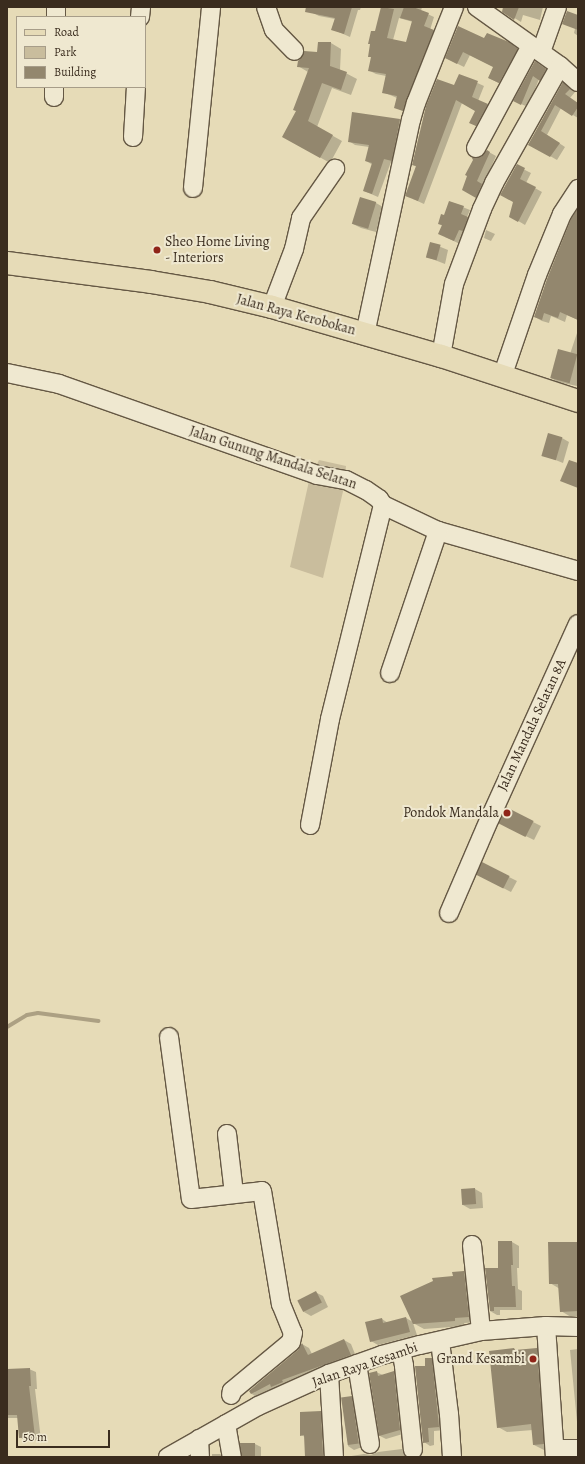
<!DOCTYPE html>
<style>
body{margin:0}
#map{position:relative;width:585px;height:1464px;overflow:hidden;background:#e6dbb7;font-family:Alegreya,serif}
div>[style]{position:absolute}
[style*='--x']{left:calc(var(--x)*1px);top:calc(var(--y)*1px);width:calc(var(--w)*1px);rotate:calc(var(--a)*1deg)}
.green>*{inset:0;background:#c9bd9d}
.shadow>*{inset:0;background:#0003}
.stream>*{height:4px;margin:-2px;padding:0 2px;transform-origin:2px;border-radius:2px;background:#aca083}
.building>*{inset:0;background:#93876e;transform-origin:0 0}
.roads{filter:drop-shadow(1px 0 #655844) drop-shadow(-1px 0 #655844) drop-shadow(0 1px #655844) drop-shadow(0 -1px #655844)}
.minor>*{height:18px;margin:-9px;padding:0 9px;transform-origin:9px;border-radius:9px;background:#efe8d0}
.major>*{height:22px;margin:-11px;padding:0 11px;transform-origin:11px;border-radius:11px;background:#e6dbb7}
.dots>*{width:11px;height:11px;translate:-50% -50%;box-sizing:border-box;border:2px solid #efe8d0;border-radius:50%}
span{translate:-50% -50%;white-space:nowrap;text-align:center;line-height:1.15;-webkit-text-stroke:4px #efe8d0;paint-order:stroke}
.poi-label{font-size:14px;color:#3a2c1e}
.left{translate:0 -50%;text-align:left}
.right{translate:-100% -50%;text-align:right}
.street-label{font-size:14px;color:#3a2c1e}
.frame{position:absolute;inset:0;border:8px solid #3a2c1e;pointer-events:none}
.legend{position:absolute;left:16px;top:16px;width:130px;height:72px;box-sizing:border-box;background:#efe8d0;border:1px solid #a79d89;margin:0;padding:5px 7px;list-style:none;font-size:12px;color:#3a2c1e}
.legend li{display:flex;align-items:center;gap:8px;height:20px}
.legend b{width:20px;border:1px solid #a79d89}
.scale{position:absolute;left:16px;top:1430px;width:94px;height:18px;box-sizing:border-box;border:2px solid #3a2c1e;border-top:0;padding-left:5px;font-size:12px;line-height:14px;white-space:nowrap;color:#3a2c1e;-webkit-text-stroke:3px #efe8d0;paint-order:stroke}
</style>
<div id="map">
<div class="green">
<div style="clip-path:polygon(319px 460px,346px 466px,344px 487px,323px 578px,290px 567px,309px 481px)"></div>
</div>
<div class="shadow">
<div style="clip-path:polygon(314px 7px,361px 7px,360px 10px,358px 10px,350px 37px,332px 29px,335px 19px,319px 16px,313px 13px)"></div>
<div style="clip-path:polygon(evenodd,382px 7px,422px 7px,421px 11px,434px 17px,430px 30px,440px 34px,409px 114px,395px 107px,397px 98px,383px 92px,386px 76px,376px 74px,370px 71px,372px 58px,369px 56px,382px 7px,399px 18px,413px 22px,407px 43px,393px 40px,399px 18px)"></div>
<div style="clip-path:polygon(504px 7px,543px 7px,540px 20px,523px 15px,521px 22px,503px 11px)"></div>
<div style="clip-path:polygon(578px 16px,578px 36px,574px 33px)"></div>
<div style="clip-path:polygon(485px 39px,516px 48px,524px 53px,506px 87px,489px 78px,494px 67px,470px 55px,464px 67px,446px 58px)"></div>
<div style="clip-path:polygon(319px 43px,331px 43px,341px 49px,340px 70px,357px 79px,351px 95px,332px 88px,317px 127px,342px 141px,330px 163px,293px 142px,297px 112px,308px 72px,298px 66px,318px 53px)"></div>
<div style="clip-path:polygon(535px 62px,552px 73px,546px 83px,539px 79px,528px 107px,521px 104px)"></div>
<div style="clip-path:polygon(460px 75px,484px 86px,478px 101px,494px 108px,482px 129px,471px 123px,476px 111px,462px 103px,424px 204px,413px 199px,417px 167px,413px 165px)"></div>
<div style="clip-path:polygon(563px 84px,575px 92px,570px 98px,578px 104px,578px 118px,561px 108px,547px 135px,565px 147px,557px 160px,529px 144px)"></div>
<div style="clip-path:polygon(353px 113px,400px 120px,407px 124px,398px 164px,391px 162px,378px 197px,364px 191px,373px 165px,366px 161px,369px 147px,355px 145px,349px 141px)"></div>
<div style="clip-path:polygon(487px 151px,496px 156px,483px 186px,482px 201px,463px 189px)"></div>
<div style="clip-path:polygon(517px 166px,531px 173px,526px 183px,542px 192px,525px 225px,510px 216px,514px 202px)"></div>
<div style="clip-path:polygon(360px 198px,376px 203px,383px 207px,376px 232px,361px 228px,353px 224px)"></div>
<div style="clip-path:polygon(450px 202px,470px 210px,467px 217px,473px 221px,460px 244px,445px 237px,443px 226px,439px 224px,445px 217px)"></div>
<div style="clip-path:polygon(578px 210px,578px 320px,567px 315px,565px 322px,551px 316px,549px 323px,542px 321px,535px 317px)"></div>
<div style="clip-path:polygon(486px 230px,495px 234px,491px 241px,484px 238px)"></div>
<div style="clip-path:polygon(431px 243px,448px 250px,445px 264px,427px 257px)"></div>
<div style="clip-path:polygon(578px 330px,578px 381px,577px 386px,558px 382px,551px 378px,570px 354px)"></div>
<div style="clip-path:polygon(562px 438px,569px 442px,563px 463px,543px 455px)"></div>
<div style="clip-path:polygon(507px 809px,541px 826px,534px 840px,507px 827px)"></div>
<div style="clip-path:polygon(478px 875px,509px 877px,517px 881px,511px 892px)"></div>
<div style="clip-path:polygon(475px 1189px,482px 1193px,483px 1208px,470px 1209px,463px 1205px)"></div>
<div style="clip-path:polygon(499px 1242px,512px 1242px,519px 1246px,519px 1268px,517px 1268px,518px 1289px,522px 1291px,522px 1310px,500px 1310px,500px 1315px,497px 1315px,490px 1311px,499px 1269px)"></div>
<div style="clip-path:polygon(550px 1243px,578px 1243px,578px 1316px,571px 1317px,561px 1311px,560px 1289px,550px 1283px)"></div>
<div style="clip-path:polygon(464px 1272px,474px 1278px,479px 1322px,464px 1323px,465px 1326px,424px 1329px,413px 1323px,417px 1335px,378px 1345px,371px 1341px,382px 1319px,388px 1323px,406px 1318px,413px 1322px,454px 1276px)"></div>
<div style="clip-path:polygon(315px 1292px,323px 1296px,328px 1307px,311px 1316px,304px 1312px)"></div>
<div style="clip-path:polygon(344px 1340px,351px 1344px,357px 1359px,279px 1390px,276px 1388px,258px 1398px,252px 1394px,250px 1391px,298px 1351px,302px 1344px,309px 1348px,312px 1354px)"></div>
<div style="clip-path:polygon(514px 1349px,517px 1351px,537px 1349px,546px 1354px,553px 1449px,544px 1450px,534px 1445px,533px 1430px,507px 1432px,498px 1427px)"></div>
<div style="clip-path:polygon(578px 1349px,578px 1432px,570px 1350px)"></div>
<div style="clip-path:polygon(431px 1359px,437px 1362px,445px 1430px,434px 1431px,434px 1445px,430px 1446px,424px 1442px,427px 1367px)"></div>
<div style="clip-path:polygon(29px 1369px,36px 1372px,37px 1389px,35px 1389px,41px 1440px,26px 1441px,20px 1437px,18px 1418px,7px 1418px,7px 1370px)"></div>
<div style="clip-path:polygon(376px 1372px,383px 1375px,394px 1372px,400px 1375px,406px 1433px,386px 1439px,380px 1436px,370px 1374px)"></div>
<div style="clip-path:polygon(351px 1397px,358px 1401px,365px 1446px,354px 1450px,348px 1446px)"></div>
<div style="clip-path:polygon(320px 1412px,327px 1416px,330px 1457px,306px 1457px,305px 1437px,301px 1435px)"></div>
<div style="clip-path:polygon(255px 1444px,261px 1447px,261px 1457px,243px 1457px)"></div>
<div style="clip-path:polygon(402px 1449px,409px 1453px,410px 1457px,345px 1457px,364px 1454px,371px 1455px,378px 1452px)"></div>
<div style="clip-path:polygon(212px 1454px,220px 1454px,225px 1457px,212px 1457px)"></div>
</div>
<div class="stream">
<div style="--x:7;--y:1027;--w:23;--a:-31"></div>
<div style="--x:27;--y:1015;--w:11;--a:-10"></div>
<div style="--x:38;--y:1013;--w:61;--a:7.6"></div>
</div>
<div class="building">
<div style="clip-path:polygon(306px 7px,352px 7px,344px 34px,331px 30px,335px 18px,305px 12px)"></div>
<div style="clip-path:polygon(381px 7px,394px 9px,387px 38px,406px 42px,412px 21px,400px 18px,404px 7px,413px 7px,429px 13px,424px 26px,434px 30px,403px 111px,394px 108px,397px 96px,382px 93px,386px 74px,368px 71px,371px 57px,368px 57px,370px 44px,368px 44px,371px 31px,375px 31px)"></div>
<div style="clip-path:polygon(503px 7px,519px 7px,514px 20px,502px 12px)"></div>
<div style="clip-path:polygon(567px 11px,578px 15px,578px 30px,562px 24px)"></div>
<div style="clip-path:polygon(458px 26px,484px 38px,487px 33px,509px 42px,518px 49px,499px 83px,488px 78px,493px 67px,463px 52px,457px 64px,445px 58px)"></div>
<div style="clip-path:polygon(318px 42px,331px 42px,330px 66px,347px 72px,341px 90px,322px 83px,308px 121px,333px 135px,320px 158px,282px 137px,296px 111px,293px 110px,309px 68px,297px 67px,298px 61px,301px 58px,304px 51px,317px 52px)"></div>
<div style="clip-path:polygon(535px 61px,546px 69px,540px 81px,533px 76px,521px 105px,513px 101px)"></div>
<div style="clip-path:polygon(459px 74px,478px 81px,472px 97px,488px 104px,476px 126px,469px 123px,475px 111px,456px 100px,418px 201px,405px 196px,416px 166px,412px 165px,426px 106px,437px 79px,454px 85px)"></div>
<div style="clip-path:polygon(563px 82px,570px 89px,565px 94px,578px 103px,578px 107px,572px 116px,555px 105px,541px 131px,560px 143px,550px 157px,528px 145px)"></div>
<div style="clip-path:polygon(352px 112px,400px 119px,392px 161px,384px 159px,372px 194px,363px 191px,372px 163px,365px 161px,369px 145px,348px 142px)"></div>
<div style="clip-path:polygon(487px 150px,490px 152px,477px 181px,482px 184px,476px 198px,462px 190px,467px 176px,465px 175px,473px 160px,472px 158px,481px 157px)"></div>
<div style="clip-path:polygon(517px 164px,525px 168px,520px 179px,536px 187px,518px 222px,509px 217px,513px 202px,500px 195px)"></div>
<div style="left:360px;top:197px;width:17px;height:28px;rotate:17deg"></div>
<div style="clip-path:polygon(449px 201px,464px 206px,461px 214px,468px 217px,463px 231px,459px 230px,454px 241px,438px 234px,442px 225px,438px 224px,441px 214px,444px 215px)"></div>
<div style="clip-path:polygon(578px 208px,578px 320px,560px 312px,558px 318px,544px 313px,542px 320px,534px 317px,547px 279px,571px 219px)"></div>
<div style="left:430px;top:242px;width:11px;height:16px;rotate:15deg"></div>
<div style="left:558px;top:349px;width:20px;height:30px;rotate:15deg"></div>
<div style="left:548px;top:433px;width:15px;height:24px;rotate:16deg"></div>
<div style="clip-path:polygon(569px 460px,578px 463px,578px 488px,560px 481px)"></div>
<div style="left:506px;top:807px;width:31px;height:18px;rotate:27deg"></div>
<div style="left:482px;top:862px;width:31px;height:14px;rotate:27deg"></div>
<div style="left:475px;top:1188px;width:16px;height:14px;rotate:86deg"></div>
<div style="clip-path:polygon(498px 1241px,512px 1241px,513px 1265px,511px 1265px,512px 1286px,515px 1286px,516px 1307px,494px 1307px,494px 1311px,490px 1311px,485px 1268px,498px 1268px)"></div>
<div style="clip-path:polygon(548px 1242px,577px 1242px,578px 1311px,560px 1312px,558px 1284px,549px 1284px)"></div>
<div style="clip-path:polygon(464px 1271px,469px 1317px,455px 1318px,455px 1321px,413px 1324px,400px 1296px,433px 1281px,432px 1278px,453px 1276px,452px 1272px)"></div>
<div style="left:316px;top:1291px;width:13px;height:21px;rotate:63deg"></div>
<div style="clip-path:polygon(406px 1317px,410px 1332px,370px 1342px,365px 1322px,382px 1318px,383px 1323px)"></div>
<div style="clip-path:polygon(344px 1339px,351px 1355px,282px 1380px,283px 1382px,271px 1387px,270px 1384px,251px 1394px,249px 1391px,298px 1350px,302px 1343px,308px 1355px)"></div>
<div style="clip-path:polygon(514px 1348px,515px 1350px,537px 1348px,544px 1444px,533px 1445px,531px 1424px,497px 1428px,489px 1351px)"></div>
<div style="clip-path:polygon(425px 1358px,432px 1358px,439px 1427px,428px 1428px,429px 1442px,423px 1443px,415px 1366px,425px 1366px)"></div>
<div style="clip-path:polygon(30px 1368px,31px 1386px,29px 1386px,35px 1437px,19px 1438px,17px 1415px,7px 1415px,7px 1369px)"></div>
<div style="clip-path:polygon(377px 1371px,378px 1376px,394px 1371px,400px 1430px,379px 1436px,369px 1373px)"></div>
<div style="left:352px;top:1396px;width:48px;height:11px;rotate:82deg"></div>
<div style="clip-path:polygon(321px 1411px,323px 1456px,305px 1457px,304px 1435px,300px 1436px,300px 1412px)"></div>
<div style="left:240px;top:1443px;width:15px;height:14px"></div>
</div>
<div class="roads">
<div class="minor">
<div style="--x:266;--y:7;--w:24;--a:71"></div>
<div style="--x:274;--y:30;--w:29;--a:46"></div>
<div style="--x:477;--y:7;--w:102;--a:35.4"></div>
<div style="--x:560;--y:66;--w:24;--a:42"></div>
<div style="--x:56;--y:17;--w:10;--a:-90"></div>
<div style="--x:140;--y:17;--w:10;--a:-84"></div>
<div style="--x:541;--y:52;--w:48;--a:-70.4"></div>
<div style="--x:54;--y:97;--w:10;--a:-90"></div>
<div style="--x:133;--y:137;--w:50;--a:-86.6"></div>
<div style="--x:476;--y:148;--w:116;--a:-61.7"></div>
<div style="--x:193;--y:188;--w:182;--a:-84.3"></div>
<div style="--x:272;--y:307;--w:62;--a:-69.2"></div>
<div style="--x:294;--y:249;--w:32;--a:-77"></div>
<div style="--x:301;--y:218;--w:60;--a:-55.2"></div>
<div style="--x:365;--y:334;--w:219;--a:-77.9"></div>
<div style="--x:411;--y:120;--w:18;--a:-74"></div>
<div style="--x:416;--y:103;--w:103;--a:-68.4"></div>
<div style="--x:441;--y:356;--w:73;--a:-79.8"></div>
<div style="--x:454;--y:284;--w:80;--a:-69.5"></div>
<div style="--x:482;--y:209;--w:29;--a:-65"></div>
<div style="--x:494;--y:183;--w:134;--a:-60.6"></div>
<div style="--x:7;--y:373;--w:53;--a:11.9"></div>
<div style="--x:59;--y:384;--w:274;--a:19.4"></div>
<div style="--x:317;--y:475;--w:29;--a:10"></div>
<div style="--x:346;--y:480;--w:22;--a:27"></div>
<div style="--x:366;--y:490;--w:16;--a:35"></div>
<div style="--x:379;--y:499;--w:7;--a:56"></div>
<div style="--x:383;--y:505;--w:61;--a:25.3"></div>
<div style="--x:438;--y:531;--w:146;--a:15.9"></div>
<div style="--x:502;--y:377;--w:108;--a:-71.1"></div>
<div style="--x:537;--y:275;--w:66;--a:-67.7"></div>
<div style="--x:562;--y:214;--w:30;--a:-57"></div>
<div style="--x:390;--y:673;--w:150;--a:-71.3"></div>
<div style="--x:310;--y:825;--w:108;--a:-79.3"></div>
<div style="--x:330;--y:719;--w:220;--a:-76.1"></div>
<div style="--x:449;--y:913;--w:103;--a:-66.7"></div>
<div style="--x:490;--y:818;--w:213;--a:-65.6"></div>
<div style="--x:169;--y:1037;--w:163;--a:82.3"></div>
<div style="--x:191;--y:1199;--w:71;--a:-6.4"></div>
<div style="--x:262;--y:1191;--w:115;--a:80.5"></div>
<div style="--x:281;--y:1304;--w:31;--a:68"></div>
<div style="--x:293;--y:1333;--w:9;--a:103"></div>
<div style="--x:291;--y:1342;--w:77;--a:140.3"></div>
<div style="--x:232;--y:1391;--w:4;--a:104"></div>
<div style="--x:227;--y:1134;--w:60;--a:83.3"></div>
<div style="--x:472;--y:1245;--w:86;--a:84"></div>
<div style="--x:546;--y:1326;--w:131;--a:86.1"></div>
<div style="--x:440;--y:1341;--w:74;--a:83"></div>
<div style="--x:449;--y:1414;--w:43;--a:86"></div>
<div style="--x:401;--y:1350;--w:16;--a:79"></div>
<div style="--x:404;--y:1366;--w:84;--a:83.9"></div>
<div style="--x:357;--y:1364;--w:81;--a:80.8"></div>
<div style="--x:329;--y:1374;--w:83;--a:86.6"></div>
<div style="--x:226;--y:1424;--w:34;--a:80"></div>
<div style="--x:199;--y:1439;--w:18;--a:87"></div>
<div style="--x:555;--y:1449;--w:23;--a:0"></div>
<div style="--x:168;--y:1457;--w:103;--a:-29.5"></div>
<div style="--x:258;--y:1406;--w:78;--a:-24.3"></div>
<div style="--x:329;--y:1374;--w:56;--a:-19.7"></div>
<div style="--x:382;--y:1355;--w:39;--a:-15"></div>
<div style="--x:420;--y:1345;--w:63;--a:-12.9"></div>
<div style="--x:481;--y:1331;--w:65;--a:-4.4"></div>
<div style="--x:546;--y:1326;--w:32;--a:2"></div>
</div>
<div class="major">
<div style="--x:7;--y:263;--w:145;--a:7.5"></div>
<div style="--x:151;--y:282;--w:60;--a:9.6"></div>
<div style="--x:210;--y:292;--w:64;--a:13.6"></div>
<div style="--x:272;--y:307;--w:176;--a:16.2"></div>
<div style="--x:441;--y:356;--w:144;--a:18.2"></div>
</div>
</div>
<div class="dots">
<div style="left:157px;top:250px;background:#8f2418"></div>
<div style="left:507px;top:813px;background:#8f2418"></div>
<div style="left:533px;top:1359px;background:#8f2418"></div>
</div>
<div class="poi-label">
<span class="left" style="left:165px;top:250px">Sheo Home Living<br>- Interiors</span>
<span class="right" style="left:499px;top:813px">Pondok Mandala</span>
<span class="right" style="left:525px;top:1359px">Grand Kesambi</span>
</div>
<div class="street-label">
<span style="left:296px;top:315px;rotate:15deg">Jalan Raya Kerobokan</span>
<span style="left:273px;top:458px;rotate:18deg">Jalan Gunung Mandala Selatan</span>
<span style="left:532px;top:725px;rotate:-65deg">Jalan Mandala Selatan 8A</span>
<span style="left:365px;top:1365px;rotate:-19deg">Jalan Raya Kesambi</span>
</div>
<div class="frame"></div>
<ul class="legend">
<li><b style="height:5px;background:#e6dbb7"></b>Road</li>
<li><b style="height:11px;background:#c9bd9d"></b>Park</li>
<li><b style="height:11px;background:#93876e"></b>Building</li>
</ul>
<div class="scale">50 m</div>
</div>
